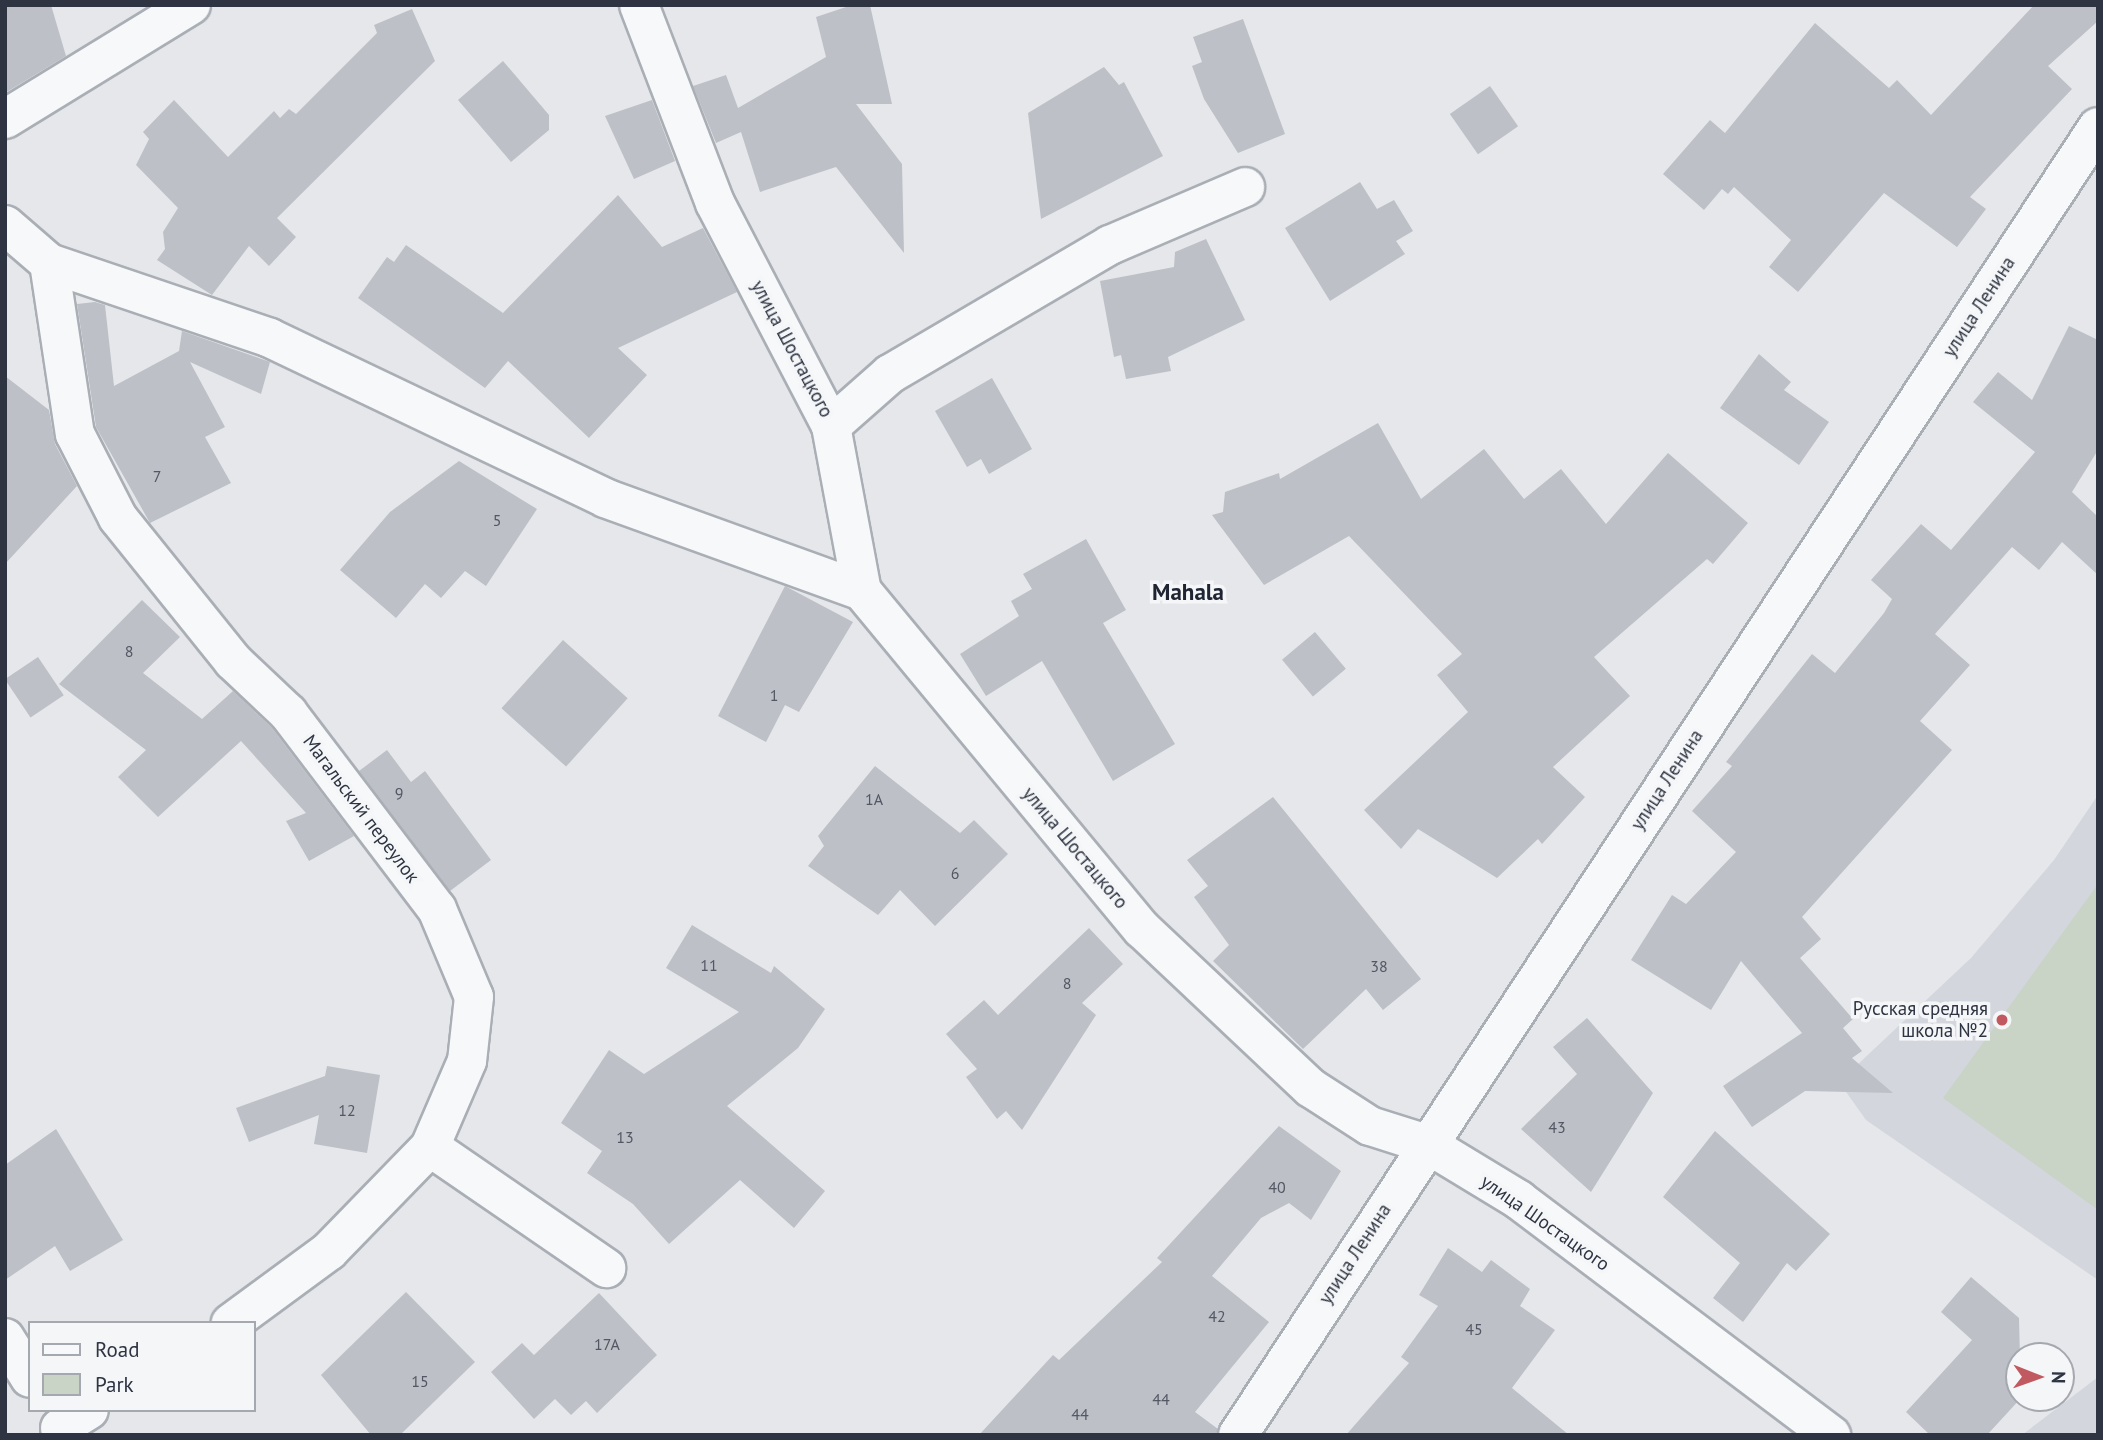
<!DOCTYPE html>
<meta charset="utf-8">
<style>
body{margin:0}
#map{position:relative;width:2103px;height:1440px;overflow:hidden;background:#e5e7eb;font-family:"PT Sans",sans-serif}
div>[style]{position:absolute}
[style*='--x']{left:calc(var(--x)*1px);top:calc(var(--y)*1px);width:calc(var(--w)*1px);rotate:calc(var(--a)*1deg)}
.built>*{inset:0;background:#d3d6dd}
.green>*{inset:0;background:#c9d4c7}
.building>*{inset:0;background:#bdc0c7;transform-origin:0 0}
.roads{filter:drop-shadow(2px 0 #aaaeb5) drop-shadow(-2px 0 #aaaeb5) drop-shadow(0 2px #aaaeb5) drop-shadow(0 -2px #aaaeb5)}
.minor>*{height:38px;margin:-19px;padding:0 19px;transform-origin:19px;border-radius:19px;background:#f7f8fa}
.dots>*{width:19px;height:19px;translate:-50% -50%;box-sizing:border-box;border:4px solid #f5f6f8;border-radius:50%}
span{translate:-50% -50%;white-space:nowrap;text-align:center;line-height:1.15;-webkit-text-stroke:7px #f5f6f8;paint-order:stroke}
.number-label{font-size:16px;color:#525763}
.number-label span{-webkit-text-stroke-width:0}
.street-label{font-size:19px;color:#2e3442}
.poi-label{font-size:19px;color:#2e3442}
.right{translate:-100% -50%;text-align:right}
.quarter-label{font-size:23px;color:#202533;font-weight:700}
.frame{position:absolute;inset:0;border:7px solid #2e3442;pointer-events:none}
.legend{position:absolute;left:28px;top:1321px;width:228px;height:91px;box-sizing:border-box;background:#f5f6f8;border:2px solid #a5a8af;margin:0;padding:9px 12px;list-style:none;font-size:21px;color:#2e3442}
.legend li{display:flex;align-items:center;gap:14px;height:35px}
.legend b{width:35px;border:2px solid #a5a8af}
.north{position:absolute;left:2005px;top:1342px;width:70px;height:70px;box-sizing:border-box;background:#f5f6f8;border:2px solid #a5a8af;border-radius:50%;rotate:91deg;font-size:19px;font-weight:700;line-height:28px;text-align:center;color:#2e3442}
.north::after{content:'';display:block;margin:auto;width:24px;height:32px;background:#c15960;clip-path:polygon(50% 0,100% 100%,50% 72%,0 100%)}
</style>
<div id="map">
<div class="built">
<div style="clip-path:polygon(2098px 795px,2098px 1280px,1866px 1120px,1839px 1082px,1971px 958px,2054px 860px)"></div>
<div style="clip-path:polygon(2098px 1377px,2098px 1435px,2022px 1435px)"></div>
</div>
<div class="green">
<div style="clip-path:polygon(2098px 884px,2098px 1210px,1943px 1098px)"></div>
</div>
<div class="building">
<div style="clip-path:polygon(5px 5px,51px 5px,66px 56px,5px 93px)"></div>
<div style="clip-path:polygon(852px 5px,870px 5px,892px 104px,856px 104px,902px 164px,904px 253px,836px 167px,760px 192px,741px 132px,716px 143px,693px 86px,726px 75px,738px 108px,826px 57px,816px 17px)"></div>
<div style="clip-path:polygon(2034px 5px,2098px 5px,2098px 21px,2048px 66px,2072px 89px,1970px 197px,1986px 209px,1957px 247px,1884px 193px,1798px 292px,1769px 267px,1791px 240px,1734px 187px,1728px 194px,1722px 189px,1704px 210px,1663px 174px,1710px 120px,1725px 133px,1815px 23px,1889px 88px,1897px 80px,1931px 115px)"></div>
<div style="clip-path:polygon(412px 9px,435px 61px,277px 218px,296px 237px,269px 266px,249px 246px,212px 295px,157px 260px,165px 249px,163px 232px,178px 208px,136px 165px,149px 139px,143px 132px,174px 100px,228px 157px,274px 111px,280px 118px,289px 109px,296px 114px,377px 33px,374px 25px)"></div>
<div style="clip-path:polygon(1243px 19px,1285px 134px,1238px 153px,1204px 99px,1192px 66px,1202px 62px,1193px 37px)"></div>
<div style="clip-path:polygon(503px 61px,549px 115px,549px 130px,511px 162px,458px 100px)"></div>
<div style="clip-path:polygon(1104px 67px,1119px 85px,1124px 82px,1163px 156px,1041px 219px,1028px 113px)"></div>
<div style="left:1490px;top:86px;width:49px;height:49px;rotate:55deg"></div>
<div style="clip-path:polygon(652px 100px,675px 161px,634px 179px,605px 116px)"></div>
<div style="clip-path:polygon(1360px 182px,1377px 209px,1394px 200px,1413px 231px,1396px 241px,1405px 254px,1330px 301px,1285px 228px)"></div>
<div style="clip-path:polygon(618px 195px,662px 247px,703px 228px,737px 292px,618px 348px,647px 375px,589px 438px,508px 361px,485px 388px,358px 298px,387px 257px,394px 262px,406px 245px,503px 313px)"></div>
<div style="clip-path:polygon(1206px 239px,1245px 320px,1168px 357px,1171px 371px,1126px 379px,1121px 355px,1114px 357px,1100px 281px,1174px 267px,1175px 252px)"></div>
<div style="clip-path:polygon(95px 302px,105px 305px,114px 386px,179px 351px,182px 331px,270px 362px,261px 394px,190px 362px,225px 427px,205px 437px,231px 483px,150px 523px,96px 427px,77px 304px)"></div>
<div style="clip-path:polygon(2069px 326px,2098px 340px,2098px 450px,2072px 492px,2098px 517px,2098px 575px,2062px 542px,2039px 570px,2012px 547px,1935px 634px,1970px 665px,1920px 721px,1952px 750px,1802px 917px,1821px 939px,1800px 958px,1853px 1019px,1843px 1028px,1862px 1051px,1852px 1058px,1893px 1093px,1805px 1091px,1752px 1127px,1723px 1086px,1802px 1033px,1741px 961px,1711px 1010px,1631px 960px,1672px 895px,1686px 904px,1736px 852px,1692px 811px,1732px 766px,1726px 762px,1812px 654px,1835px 673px,1884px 613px,1892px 599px,1871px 580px,1921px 524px,1951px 550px,2035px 452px,1973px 402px,1998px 372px,2032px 400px)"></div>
<div style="clip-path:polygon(1759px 354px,1791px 382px,1784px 390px,1829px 422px,1799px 465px,1720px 408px)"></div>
<div style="clip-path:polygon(5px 376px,49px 410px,55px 444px,77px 486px,5px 564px)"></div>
<div style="clip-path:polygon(992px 378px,1032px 449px,989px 474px,981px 459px,967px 467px,935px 411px)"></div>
<div style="clip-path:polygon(1378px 423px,1421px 499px,1484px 449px,1524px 499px,1561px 469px,1606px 524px,1668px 453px,1748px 523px,1713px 564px,1707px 559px,1594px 657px,1630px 696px,1553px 767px,1585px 797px,1542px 844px,1538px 839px,1497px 878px,1418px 829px,1401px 849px,1364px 810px,1468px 712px,1437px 675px,1462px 654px,1349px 536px,1264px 585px,1212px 515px,1223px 512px,1225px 492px,1279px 473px,1280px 479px)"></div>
<div style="clip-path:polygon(459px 461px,537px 509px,486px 586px,465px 571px,441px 598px,425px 584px,396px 618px,340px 570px,390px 512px)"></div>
<div style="clip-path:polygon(1086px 539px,1126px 610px,1103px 623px,1175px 744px,1113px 781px,1042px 661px,986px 696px,960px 654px,1019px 616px,1011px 601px,1032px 589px,1023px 574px)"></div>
<div style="clip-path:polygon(785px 586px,853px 622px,799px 712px,785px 705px,766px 742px,718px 716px)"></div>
<div style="clip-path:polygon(142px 600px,180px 637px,143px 673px,202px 719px,233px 691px,272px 728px,354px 836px,309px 861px,286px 821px,306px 813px,241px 741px,158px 817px,118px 777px,146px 750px,59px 684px)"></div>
<div style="left:1315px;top:632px;width:48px;height:43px;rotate:50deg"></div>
<div style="left:563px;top:640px;width:87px;height:92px;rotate:42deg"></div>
<div style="left:38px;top:657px;width:46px;height:40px;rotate:56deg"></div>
<div style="clip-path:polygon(387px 750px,411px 782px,425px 771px,491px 860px,450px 891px,359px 771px)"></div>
<div style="clip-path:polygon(875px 766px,960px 833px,974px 820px,1008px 854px,935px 926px,900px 890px,878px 915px,808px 866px,824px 846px,818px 836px)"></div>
<div style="clip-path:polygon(1273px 797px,1421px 979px,1383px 1010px,1366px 989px,1303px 1049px,1213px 961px,1229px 945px,1194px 897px,1208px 886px,1187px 860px)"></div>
<div style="clip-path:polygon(692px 925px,771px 973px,774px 966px,825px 1009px,798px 1048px,727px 1106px,825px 1191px,794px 1228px,740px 1180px,669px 1244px,633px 1204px,587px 1173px,602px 1151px,561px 1123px,609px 1050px,644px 1074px,739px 1012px,666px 968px)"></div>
<div style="clip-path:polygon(1089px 928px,1123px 964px,1082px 1003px,1096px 1015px,1022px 1130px,1006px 1111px,997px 1119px,966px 1077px,977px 1069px,946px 1034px,984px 1000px,998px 1015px)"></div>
<div style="clip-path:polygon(1587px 1018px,1653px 1093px,1591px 1192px,1521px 1129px,1577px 1074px,1553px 1047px)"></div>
<div style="clip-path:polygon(327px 1066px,380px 1075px,367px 1153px,314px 1144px,319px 1115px,249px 1142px,236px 1108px,325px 1076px)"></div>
<div style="clip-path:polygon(1279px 1126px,1341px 1171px,1311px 1220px,1289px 1203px,1261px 1218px,1212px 1276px,1269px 1322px,1195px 1412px,1218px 1429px,1216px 1435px,979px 1435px,1053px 1355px,1059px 1360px,1162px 1262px,1157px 1258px)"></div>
<div style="clip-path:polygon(56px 1129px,123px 1240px,70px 1271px,55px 1246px,5px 1280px,5px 1165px)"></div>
<div style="clip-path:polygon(1715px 1131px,1830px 1234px,1796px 1271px,1787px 1263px,1743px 1322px,1713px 1298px,1740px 1263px,1663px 1197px)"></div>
<div style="clip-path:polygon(1448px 1248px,1482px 1272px,1491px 1260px,1530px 1289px,1520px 1306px,1555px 1330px,1512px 1388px,1569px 1435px,1346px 1435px,1409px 1363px,1401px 1357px,1438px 1306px,1419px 1295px)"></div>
<div style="clip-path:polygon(1971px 1277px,2019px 1318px,2021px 1398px,1987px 1435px,1930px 1435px,1906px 1412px,1972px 1340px,1941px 1312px)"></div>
<div style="clip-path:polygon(406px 1292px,475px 1362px,400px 1435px,371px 1435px,321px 1375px)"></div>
<div style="clip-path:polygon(599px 1293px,657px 1355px,597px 1413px,586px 1401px,571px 1415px,555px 1399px,534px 1419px,491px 1372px,522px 1343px,534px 1355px)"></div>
</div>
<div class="roads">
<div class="minor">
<div style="--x:639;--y:5;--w:212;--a:69"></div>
<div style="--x:715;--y:203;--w:251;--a:62.5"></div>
<div style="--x:831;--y:426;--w:168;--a:79.4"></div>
<div style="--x:862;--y:591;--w:439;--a:50.4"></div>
<div style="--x:1142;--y:929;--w:232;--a:43.3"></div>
<div style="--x:1311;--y:1088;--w:70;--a:32.8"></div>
<div style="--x:1370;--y:1126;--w:60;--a:17.5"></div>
<div style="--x:1427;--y:1144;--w:108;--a:31.3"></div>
<div style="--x:1519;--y:1200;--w:391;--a:37"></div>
<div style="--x:5;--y:119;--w:218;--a:-31.5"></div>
<div style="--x:5;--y:225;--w:58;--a:40.8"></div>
<div style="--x:49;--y:263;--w:233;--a:18.7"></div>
<div style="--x:270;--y:338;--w:371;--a:25.5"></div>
<div style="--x:605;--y:498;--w:273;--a:19.9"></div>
<div style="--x:49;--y:263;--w:173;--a:81.4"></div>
<div style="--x:75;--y:434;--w:94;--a:62.9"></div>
<div style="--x:118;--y:518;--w:184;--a:51.2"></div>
<div style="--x:233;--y:661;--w:76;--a:43.4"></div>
<div style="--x:288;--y:713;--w:246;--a:52.8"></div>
<div style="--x:437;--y:909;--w:95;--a:67.2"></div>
<div style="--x:474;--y:997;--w:64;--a:96.2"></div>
<div style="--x:467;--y:1061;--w:94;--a:113.3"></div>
<div style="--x:430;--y:1147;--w:145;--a:134.2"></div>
<div style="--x:329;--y:1251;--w:122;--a:143.7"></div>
<div style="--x:831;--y:426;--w:79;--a:-41.4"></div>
<div style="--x:890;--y:374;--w:255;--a:-30.4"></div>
<div style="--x:1110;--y:245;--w:147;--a:-23.2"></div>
<div style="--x:430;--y:1147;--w:214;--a:34.5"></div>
<div style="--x:5;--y:1338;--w:47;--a:58"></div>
<div style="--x:60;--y:1428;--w:34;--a:-32"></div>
<div style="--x:1238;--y:1435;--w:1565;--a:-56.68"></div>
</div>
</div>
<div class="dots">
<div style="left:2002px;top:1020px;background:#c15960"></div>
</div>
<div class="number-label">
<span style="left:157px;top:476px">7</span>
<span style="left:497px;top:520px">5</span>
<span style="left:129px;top:651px">8</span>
<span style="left:774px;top:695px">1</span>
<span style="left:399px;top:793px">9</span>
<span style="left:874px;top:799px">1A</span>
<span style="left:955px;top:873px">6</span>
<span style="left:709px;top:965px">11</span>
<span style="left:1379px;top:966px">38</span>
<span style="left:1067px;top:983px">8</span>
<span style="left:347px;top:1110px">12</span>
<span style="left:1557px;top:1127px">43</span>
<span style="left:625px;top:1137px">13</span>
<span style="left:1277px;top:1187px">40</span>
<span style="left:1217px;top:1316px">42</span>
<span style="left:1474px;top:1329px">45</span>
<span style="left:607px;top:1344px">17A</span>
<span style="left:420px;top:1381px">15</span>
<span style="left:1161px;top:1399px">44</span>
<span style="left:1080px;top:1414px">44</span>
</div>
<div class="street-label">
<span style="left:1979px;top:307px;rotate:-57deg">улица Ленина</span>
<span style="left:792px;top:349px;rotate:62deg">улица Шостацкого</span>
<span style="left:1667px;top:780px;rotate:-57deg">улица Ленина</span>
<span style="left:361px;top:809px;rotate:53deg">Магальский переулок</span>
<span style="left:1075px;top:848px;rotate:50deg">улица Шостацкого</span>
<span style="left:1545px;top:1223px;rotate:35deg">улица Шостацкого</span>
<span style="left:1355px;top:1254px;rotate:-57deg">улица Ленина</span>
</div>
<div class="poi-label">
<span class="right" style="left:1988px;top:1020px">Русская средняя<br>школа №2</span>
</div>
<div class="quarter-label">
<span style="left:1188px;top:592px">Mahala</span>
</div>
<div class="frame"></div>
<ul class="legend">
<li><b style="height:9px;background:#f7f8fa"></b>Road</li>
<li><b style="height:19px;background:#c9d4c7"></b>Park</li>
</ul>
<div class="north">N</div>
</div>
